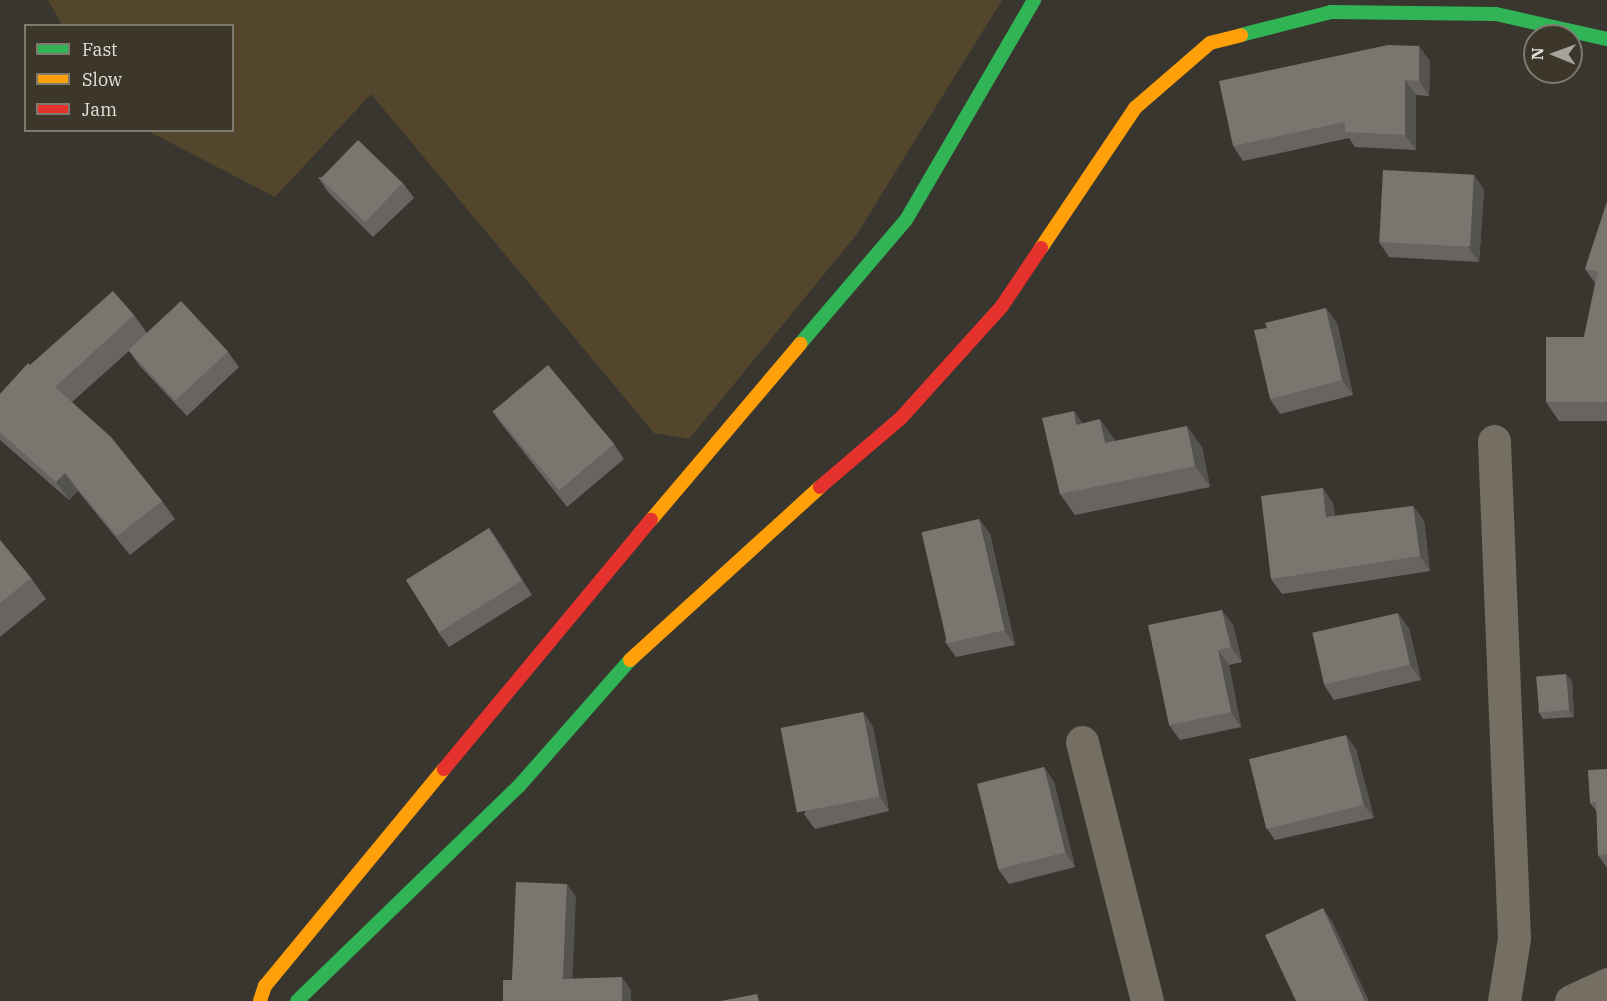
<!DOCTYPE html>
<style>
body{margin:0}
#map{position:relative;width:1607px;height:1001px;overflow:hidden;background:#39362f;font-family:"IBM Plex Serif",serif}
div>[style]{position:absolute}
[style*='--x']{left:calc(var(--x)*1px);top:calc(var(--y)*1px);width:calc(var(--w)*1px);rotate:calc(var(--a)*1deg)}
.green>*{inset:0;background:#54462c}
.street>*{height:33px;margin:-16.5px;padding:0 16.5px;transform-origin:16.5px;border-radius:16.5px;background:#746e63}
.fast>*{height:14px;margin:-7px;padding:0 7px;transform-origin:7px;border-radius:7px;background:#30b455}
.slow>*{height:14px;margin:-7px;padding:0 7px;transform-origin:7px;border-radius:7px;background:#ff9f0a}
.jam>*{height:14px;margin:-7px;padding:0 7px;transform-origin:7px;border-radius:7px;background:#e5322d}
.wall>*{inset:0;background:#686560}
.shaded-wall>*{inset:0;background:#55534e}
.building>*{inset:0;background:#797670;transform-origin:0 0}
span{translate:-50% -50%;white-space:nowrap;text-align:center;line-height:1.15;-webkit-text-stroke:6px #3d372b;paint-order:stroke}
.legend{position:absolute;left:24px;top:24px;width:210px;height:108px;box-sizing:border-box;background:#3d372b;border:2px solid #7f7a70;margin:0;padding:8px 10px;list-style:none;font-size:18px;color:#e3dfd8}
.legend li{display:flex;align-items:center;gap:12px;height:30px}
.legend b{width:30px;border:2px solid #7f7a70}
.north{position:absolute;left:1523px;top:24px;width:60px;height:60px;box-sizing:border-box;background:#3d372b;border:2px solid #7f7a70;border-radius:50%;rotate:271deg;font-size:16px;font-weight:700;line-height:24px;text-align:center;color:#e3dfd8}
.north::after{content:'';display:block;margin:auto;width:21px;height:27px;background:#a8a49d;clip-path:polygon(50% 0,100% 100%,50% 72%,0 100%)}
</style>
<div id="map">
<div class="green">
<div style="clip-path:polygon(48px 0,1002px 0,857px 234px,689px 439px,654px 433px,371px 94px,275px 197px,148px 131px,232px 130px,232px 26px,62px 25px)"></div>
</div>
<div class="street">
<div style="--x:1494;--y:441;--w:497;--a:87.7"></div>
<div style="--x:1514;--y:938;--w:64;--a:99"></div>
<div style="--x:1082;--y:742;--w:267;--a:75.9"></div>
<div style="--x:1571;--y:1001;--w:40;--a:-25"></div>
</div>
<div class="fast">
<div style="--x:1241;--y:35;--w:93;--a:-14.3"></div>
<div style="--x:1331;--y:12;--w:165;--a:0.7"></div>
<div style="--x:1496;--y:14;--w:114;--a:12.7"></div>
<div style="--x:800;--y:344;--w:163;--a:-49.5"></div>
<div style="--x:906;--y:220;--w:255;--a:-59.8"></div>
<div style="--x:297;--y:1001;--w:309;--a:-44.1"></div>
<div style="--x:519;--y:786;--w:168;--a:-48.6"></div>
</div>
<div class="slow">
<div style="--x:1041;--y:248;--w:169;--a:-56.1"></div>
<div style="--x:1135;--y:108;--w:99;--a:-40.9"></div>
<div style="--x:1210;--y:43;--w:32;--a:-14"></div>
<div style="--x:651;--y:520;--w:231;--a:-49.7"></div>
<div style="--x:630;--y:660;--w:257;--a:-42.3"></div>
<div style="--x:260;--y:1001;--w:16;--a:-72"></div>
<div style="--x:265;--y:986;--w:281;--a:-50.5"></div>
</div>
<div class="jam">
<div style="--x:820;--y:487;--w:105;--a:-40.4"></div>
<div style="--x:900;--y:419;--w:152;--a:-47.9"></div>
<div style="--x:1002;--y:306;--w:70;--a:-56.1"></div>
<div style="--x:444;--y:769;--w:324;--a:-50.3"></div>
</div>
<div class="wall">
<div style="clip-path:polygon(1430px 61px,1429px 96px,1416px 95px,1416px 150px,1355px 147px,1349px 138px,1243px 161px,1233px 146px)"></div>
<div style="clip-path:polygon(1474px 175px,1484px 190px,1479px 262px,1389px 257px,1379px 242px)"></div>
<div style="clip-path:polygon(318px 177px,403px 183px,414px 198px,373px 237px,328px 192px)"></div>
<div style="clip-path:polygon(1607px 202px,1607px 421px,1559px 421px,1546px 402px,1584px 337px,1595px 283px,1585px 269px)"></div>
<div style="clip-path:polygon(134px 315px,147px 333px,228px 352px,239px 367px,187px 416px,139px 365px,129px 351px,72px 402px,162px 501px,175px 519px,130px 555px,78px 491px,69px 500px,0 440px,0 394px,30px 365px)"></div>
<div style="clip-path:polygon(1337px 323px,1353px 395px,1280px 414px,1270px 399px)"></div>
<div style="clip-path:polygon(492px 411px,614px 444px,624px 459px,567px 507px,503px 426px)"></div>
<div style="clip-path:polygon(1074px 411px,1082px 423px,1115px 440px,1115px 441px,1202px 447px,1210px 487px,1075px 515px,1060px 494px)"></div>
<div style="clip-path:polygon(1333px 503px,1335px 516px,1413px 506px,1424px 521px,1430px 571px,1282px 594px,1271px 579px)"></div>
<div style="clip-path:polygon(979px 519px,990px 534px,1015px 645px,956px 657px,945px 642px)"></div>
<div style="clip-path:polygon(489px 528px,532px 595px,449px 647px,438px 632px)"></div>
<div style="clip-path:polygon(0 540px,31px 578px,46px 599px,0 637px)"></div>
<div style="clip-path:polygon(1233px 625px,1242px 662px,1229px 665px,1241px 727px,1180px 740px,1169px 725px)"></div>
<div style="clip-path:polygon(1409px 628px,1421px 680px,1334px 700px,1324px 685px)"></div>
<div style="clip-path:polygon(1572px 681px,1574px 717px,1543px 719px,1538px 711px)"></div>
<div style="clip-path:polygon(863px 712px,873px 727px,889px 811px,815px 829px,804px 814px)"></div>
<div style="clip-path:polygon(1356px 749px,1374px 818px,1275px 840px,1265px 826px)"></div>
<div style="clip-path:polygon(1044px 767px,1054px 782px,1075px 867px,1009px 884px,998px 869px)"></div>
<div style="clip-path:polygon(1607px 769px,1607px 868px,1598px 855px,1597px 812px,1590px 803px)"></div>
</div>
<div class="shaded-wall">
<div style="clip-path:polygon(1419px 46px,1430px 61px,1429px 96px,1419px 81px)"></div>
<div style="clip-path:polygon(1405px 80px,1416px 95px,1416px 150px,1405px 135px)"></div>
<div style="clip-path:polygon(1474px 175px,1484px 190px,1479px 262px,1468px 247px)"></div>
<div style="clip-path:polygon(1326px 308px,1337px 323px,1353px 395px,1342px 380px)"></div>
<div style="clip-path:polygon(1074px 411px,1089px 433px,1076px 425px)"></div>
<div style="clip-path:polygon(1100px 419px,1115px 440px,1120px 465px,1105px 443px)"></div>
<div style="clip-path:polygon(1187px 426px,1202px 447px,1210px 487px,1195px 466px)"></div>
<div style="clip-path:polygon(65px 473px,78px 491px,69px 500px,56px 482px)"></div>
<div style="clip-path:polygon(1323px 488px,1333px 503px,1337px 532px,1326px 517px)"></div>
<div style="clip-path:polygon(1413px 506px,1424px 521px,1430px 571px,1420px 556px)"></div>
<div style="clip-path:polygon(979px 519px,990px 534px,1015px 645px,1004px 630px)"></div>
<div style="clip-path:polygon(489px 528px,500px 543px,532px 595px,522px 580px)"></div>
<div style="clip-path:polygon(1222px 610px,1233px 625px,1242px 662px,1231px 647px)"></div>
<div style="clip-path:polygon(1398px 613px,1409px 628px,1421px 680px,1410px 665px)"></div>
<div style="clip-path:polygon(1218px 650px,1229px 665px,1241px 727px,1231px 712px)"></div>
<div style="clip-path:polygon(1566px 674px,1572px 681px,1574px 717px,1569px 710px)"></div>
<div style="clip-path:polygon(863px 712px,873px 727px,889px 811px,879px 796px)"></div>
<div style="clip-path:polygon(1346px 735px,1356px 749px,1374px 818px,1364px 805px)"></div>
<div style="clip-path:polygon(1044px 767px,1054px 782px,1075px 867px,1065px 852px)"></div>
<div style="clip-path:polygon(567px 884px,576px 897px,572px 991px,563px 979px)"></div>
<div style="clip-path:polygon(1323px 908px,1333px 923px,1369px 1001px,1365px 1001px)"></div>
<div style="clip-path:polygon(622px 977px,631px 990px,631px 1001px,622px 1001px)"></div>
</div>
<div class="building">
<div style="clip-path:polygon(1388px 45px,1419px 46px,1419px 81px,1405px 80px,1405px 135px,1345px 132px,1345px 122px,1233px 146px,1219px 81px)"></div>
<div style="left:358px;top:140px;width:62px;height:54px;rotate:44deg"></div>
<div style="left:1383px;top:170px;width:91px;height:72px;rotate:3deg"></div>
<div style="clip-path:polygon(1607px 202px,1607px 402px,1546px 402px,1546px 337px,1584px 337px,1598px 272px,1585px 269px)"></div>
<div style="clip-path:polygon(113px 291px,134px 315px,55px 387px,111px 437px,162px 501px,117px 536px,65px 473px,56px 482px,0 432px,0 394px,28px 363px,30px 365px)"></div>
<div style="left:181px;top:301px;width:69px;height:72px;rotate:47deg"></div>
<div style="clip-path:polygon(1326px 308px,1342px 380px,1270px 399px,1254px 330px,1267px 328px,1265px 323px)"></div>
<div style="left:548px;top:365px;width:103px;height:72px;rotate:50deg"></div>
<div style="clip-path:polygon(1074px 411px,1076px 425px,1100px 419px,1105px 443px,1187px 426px,1195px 466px,1060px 494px,1042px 418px)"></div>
<div style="clip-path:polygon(1323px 488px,1326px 517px,1413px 506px,1420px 556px,1271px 579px,1261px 496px)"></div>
<div style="left:979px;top:519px;width:114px;height:59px;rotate:77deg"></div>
<div style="left:489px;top:528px;width:62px;height:98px;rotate:58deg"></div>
<div style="clip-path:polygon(0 540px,31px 578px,0 603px)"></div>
<div style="clip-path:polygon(1222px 610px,1231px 647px,1218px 650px,1231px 712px,1169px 725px,1148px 625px)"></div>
<div style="left:1398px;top:613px;width:53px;height:88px;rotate:77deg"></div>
<div style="left:1566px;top:674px;width:36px;height:30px;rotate:85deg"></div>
<div style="left:863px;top:712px;width:86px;height:84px;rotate:79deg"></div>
<div style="left:1346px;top:735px;width:72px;height:100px;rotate:76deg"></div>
<div style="left:1044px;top:767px;width:88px;height:69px;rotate:76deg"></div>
<div style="clip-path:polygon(1607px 769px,1607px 854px,1598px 855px,1596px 802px,1590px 803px,1588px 770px)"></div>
<div style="clip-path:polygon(516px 882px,567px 884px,563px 979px,622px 977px,622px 1001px,503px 1001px,503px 980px,512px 980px)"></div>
<div style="clip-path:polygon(1323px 908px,1365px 1001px,1296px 1001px,1265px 935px)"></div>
<div style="clip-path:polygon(757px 994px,759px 1001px,721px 1001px)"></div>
</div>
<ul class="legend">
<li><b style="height:8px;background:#30b455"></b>Fast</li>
<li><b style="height:8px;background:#ff9f0a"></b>Slow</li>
<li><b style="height:8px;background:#e5322d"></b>Jam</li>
</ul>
<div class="north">N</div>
</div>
